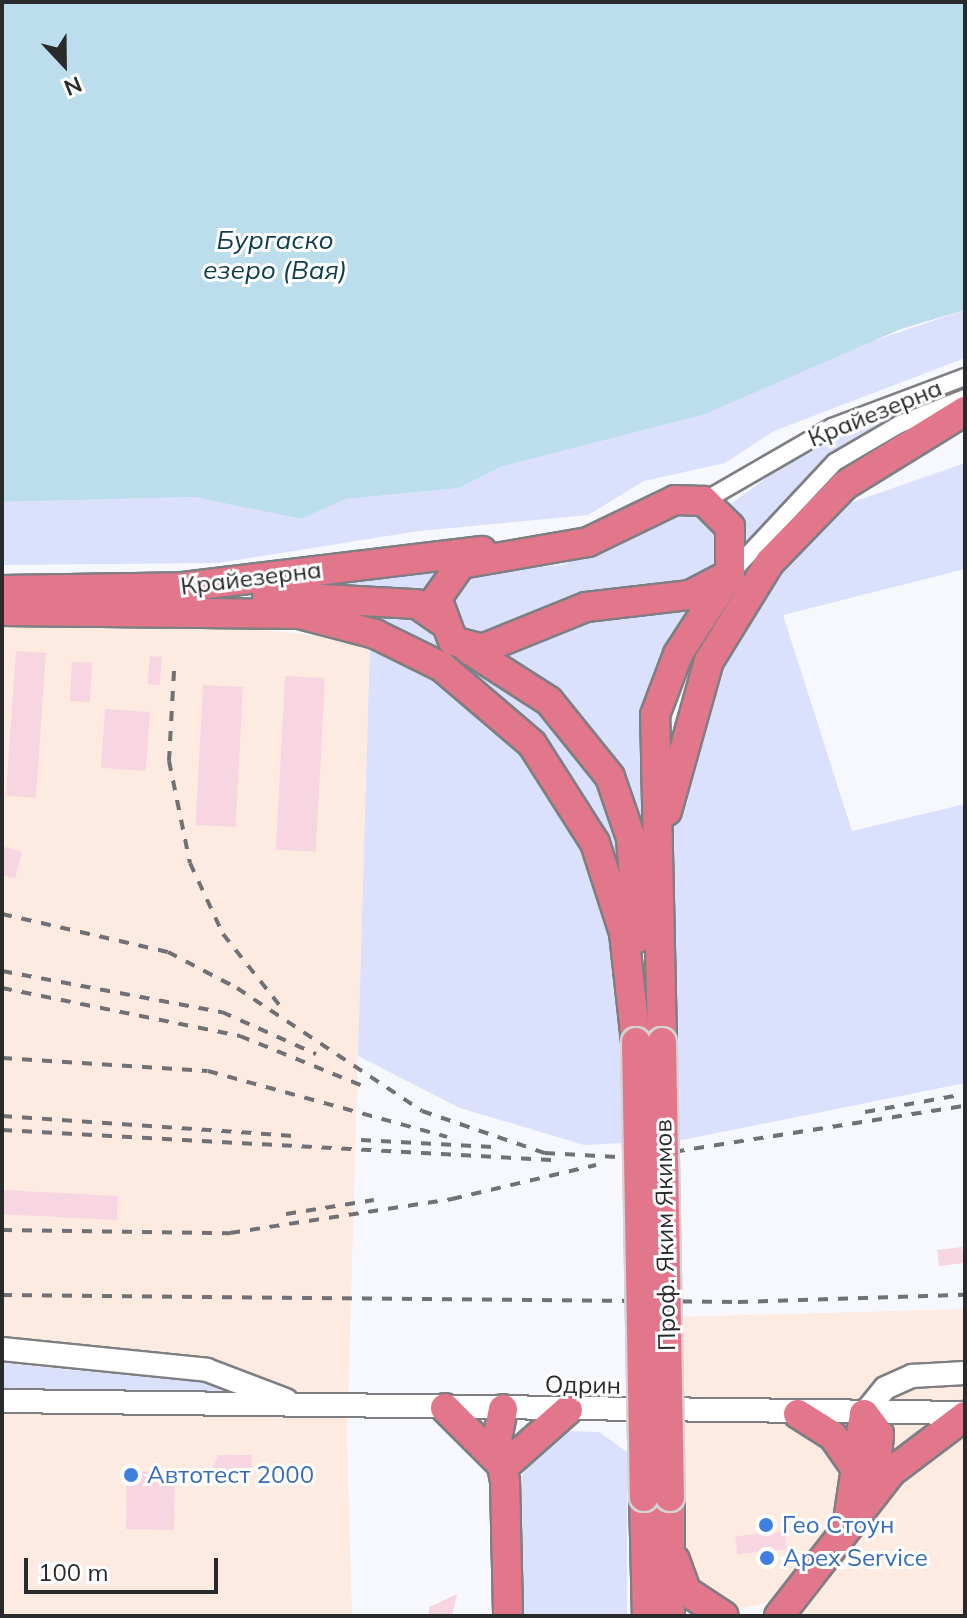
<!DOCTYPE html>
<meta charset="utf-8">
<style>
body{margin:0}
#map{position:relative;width:967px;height:1618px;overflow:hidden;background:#f7f8fd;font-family:Mulish,sans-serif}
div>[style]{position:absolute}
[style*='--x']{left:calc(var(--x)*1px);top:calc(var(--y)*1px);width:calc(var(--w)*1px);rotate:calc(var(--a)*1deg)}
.commercial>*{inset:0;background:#fdeae1}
.green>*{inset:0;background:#dbe1fc}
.water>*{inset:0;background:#bcddeb}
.building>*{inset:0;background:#f7d5e1;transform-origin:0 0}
.roads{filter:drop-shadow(2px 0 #7e7f83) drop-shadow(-2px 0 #7e7f83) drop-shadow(0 2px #7e7f83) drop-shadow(0 -2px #7e7f83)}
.street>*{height:16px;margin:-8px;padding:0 8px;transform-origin:8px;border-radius:8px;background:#fff}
.secondary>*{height:22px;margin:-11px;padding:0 11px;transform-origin:11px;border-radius:11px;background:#fff}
.highway>*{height:28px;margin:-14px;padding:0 14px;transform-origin:14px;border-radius:14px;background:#e2778c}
.rail>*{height:4px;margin-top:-2px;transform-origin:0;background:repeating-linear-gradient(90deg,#707173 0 10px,transparent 0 20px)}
.bridges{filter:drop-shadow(2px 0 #d4d4d5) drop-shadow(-2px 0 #d4d4d5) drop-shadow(0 2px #d4d4d5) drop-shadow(0 -2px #d4d4d5)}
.highway-bridge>*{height:28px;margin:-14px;padding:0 14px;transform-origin:14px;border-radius:14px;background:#e2778c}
.dots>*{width:22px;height:22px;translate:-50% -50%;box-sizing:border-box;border:4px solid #fff;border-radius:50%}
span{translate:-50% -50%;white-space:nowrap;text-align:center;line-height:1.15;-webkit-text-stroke:6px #fff;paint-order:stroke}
.street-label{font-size:24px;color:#292a2b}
.shop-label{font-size:24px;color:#366cbe}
.left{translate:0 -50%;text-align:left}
.water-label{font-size:26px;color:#0e3e4d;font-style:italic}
.frame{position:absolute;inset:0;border:4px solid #292a2b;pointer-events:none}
.north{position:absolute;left:24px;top:24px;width:80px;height:80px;-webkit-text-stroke:6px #fff;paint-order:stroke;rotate:158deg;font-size:22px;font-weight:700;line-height:32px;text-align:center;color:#292a2b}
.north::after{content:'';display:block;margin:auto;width:28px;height:36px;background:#292a2b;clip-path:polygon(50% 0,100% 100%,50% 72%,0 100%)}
.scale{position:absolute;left:24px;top:1558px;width:194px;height:36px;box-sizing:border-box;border:4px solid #292a2b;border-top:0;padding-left:10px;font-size:24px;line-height:28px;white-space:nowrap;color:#292a2b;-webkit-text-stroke:6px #fff;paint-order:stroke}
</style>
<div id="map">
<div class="commercial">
<div style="clip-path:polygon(185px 622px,370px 641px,347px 1437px,352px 1616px,2px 1616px,2px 623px)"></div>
<div style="clip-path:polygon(965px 1309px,965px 1616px,793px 1616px,843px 1513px,769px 1602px,741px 1609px,713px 1602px,691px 1581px,684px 1557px,679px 1317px)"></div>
</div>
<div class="green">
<div style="clip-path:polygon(965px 310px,965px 358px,774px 431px,725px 463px,644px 481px,588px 515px,419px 531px,218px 563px,2px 565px,2px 502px,196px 497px,301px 519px,346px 499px,459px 488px,503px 466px)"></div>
<div style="clip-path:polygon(965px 389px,834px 457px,748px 545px,728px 506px,777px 470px,849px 432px)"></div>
<div style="clip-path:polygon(965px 463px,965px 569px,783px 615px,852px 831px,965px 804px,965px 1083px,677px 1141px,672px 822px,721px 656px,773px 574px,833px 509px)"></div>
<div style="clip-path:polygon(681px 515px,699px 518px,720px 540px,710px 580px,502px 636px,460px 634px,448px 595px,467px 574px,562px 565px)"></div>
<div style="clip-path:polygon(454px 562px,429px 603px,260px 590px)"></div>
<div style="clip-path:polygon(300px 602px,418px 612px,543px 702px,610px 790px,629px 897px,517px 719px)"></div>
<div style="clip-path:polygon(705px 603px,665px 662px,646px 906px,629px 805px,497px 661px,591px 616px)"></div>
<div style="clip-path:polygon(370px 641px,449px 684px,524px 750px,588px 851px,618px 968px,623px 1143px,584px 1145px,460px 1108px,358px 1056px)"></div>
<div style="clip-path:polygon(2px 1363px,228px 1385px,228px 1393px,2px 1389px)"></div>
<div style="clip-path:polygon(565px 1431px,599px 1432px,627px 1452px,627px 1616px,524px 1616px,520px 1480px,537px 1448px)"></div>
</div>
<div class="water">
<div style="clip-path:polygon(2px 2px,965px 2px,965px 310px,901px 329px,705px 414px,503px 466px,459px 488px,346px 499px,301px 519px,195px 497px,2px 502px)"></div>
</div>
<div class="building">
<div style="left:16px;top:651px;width:30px;height:145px;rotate:4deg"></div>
<div style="left:150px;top:656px;width:12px;height:28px;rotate:5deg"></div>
<div style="left:72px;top:662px;width:20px;height:39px;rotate:3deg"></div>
<div style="left:285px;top:676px;width:40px;height:174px;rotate:3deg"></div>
<div style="left:203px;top:685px;width:40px;height:140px;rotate:3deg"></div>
<div style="left:105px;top:709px;width:45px;height:59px;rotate:4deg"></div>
<div style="clip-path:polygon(2px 846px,22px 852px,15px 878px,2px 875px)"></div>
<div style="left:2px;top:1190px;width:116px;height:24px;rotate:3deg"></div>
<div style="left:962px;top:1247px;width:16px;height:25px;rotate:83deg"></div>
<div style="clip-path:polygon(218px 1455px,252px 1455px,251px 1471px,209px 1477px)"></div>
<div style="left:127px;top:1471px;width:48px;height:58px;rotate:1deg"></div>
<div style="left:785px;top:1531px;width:18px;height:50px;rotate:84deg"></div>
<div style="clip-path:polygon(457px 1594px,452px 1616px,429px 1616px,429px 1607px)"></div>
</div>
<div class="roads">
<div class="street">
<div style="--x:704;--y:501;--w:148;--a:-30"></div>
<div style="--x:832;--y:427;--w:142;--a:-20.6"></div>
<div style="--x:731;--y:573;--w:152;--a:-46.9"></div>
<div style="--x:835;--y:462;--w:75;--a:-30.3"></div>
<div style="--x:900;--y:424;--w:70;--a:-21.8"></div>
</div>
<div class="secondary">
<div style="--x:2;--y:1349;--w:206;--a:5.8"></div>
<div style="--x:207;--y:1370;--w:85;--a:20.8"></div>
<div style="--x:2;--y:1401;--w:963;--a:0.71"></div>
<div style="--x:864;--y:1414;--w:33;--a:-51"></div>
<div style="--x:885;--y:1388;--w:30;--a:-24"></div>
<div style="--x:912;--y:1376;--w:53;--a:-3.2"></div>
</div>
<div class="highway">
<div style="--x:2;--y:590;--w:181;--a:-0.9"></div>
<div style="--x:183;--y:587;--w:301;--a:-6.9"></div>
<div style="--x:267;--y:596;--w:150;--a:3.1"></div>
<div style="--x:417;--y:604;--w:29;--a:35"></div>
<div style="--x:2;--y:611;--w:297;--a:0.6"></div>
<div style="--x:299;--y:614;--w:79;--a:14.7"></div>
<div style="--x:375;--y:634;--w:75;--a:26.2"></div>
<div style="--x:442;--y:667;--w:118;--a:40.5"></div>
<div style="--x:532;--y:744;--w:117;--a:57.5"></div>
<div style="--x:595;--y:843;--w:95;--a:72.1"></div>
<div style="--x:624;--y:933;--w:110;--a:83.7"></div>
<div style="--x:468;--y:649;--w:96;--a:32.7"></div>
<div style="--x:549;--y:701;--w:97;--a:51.2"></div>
<div style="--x:610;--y:777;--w:65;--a:71"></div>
<div style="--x:631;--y:838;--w:100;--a:86"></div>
<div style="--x:667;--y:811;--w:156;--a:-74.4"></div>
<div style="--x:709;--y:661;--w:116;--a:-58.4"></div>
<div style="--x:770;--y:562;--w:107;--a:-45.8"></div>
<div style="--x:845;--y:485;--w:141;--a:-31.7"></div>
<div style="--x:662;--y:1042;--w:327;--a:-91.2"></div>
<div style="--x:655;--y:715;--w:65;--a:-69.3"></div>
<div style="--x:678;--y:654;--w:95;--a:-57"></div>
<div style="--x:730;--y:574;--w:47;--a:-90"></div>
<div style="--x:730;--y:527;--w:37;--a:-135"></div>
<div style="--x:704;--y:501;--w:29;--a:-178"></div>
<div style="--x:675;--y:500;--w:97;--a:154.2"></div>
<div style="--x:588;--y:542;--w:129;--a:170.2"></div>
<div style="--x:461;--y:564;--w:42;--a:125.2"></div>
<div style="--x:437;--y:598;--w:46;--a:69.6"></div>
<div style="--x:453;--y:641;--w:30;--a:15"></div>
<div style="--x:482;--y:649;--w:112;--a:-22"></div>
<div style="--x:586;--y:607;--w:105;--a:-6.6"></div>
<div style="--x:690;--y:595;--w:45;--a:-27.7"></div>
<div style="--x:445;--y:1408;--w:78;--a:45"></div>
<div style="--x:503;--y:1409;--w:32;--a:101"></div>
<div style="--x:497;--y:1440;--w:42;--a:79"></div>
<div style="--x:505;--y:1481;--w:135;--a:88.7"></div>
<div style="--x:798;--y:1414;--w:41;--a:32.2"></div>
<div style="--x:833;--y:1436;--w:44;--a:55.2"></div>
<div style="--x:508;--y:1463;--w:80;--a:-41.5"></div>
<div style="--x:644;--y:1497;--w:119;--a:88.6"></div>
<div style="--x:670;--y:1497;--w:119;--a:90"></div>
<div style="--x:848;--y:1521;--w:108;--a:-81.5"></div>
<div style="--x:864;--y:1414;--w:25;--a:53"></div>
<div style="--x:879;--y:1434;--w:60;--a:94.8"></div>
<div style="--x:675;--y:1560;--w:33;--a:70"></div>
<div style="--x:686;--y:1591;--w:45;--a:33.3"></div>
<div style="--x:779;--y:1616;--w:182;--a:-52.1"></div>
<div style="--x:891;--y:1472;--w:93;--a:-37.1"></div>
</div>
</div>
<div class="rail">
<div style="--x:174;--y:671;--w:90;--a:93.2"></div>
<div style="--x:169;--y:761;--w:104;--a:78.4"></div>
<div style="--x:190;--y:863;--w:78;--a:65.1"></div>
<div style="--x:223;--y:934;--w:98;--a:51.6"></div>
<div style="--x:2;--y:914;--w:170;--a:12.9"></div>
<div style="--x:168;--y:952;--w:78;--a:27.6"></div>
<div style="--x:237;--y:988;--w:222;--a:33.6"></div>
<div style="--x:422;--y:1111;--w:130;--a:18.9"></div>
<div style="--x:545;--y:1153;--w:90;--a:3.2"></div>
<div style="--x:635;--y:1158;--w:334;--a:-9"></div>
<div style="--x:2;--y:971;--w:224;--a:10.6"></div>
<div style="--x:222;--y:1012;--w:103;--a:24.1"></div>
<div style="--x:2;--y:988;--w:243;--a:11.4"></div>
<div style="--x:240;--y:1036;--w:133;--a:22.1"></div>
<div style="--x:2;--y:1058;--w:206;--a:3.6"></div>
<div style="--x:208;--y:1071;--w:248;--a:15.4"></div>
<div style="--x:865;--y:1112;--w:102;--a:-10.2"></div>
<div style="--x:2;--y:1116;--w:296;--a:3.9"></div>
<div style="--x:2;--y:1130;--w:550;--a:3.13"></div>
<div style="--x:361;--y:1140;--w:132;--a:3"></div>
<div style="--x:286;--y:1214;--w:89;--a:-9"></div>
<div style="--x:2;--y:1230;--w:228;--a:0.8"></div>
<div style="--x:230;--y:1233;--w:225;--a:-8.7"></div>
<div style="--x:452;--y:1199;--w:148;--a:-13.3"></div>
<div style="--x:2;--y:1295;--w:736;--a:0.54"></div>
<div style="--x:738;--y:1302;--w:227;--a:-1.8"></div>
</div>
<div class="bridges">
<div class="highway-bridge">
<div style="--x:636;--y:1042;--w:455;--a:89"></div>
<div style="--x:662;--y:1042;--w:455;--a:89"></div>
</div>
</div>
<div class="dots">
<div style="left:131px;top:1475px;background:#3f7fe0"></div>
<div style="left:766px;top:1525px;background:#3f7fe0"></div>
<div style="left:767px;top:1558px;background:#3f7fe0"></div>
</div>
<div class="street-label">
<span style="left:875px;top:413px;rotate:-22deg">Крайезерна</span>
<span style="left:251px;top:578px;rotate:-7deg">Крайезерна</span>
<span style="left:665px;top:1235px;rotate:-91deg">Проф. Яким Якимов</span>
<span style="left:583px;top:1385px;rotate:1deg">Одрин</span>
</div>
<div class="shop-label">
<span class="left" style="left:147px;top:1475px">Автотест 2000</span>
<span class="left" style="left:782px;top:1525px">Гео Стоун</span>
<span class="left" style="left:783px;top:1558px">Apex Service</span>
</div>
<div class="water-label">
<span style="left:275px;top:255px">Бургаско<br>езеро (Вая)</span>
</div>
<div class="frame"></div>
<div class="north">N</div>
<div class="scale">100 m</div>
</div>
